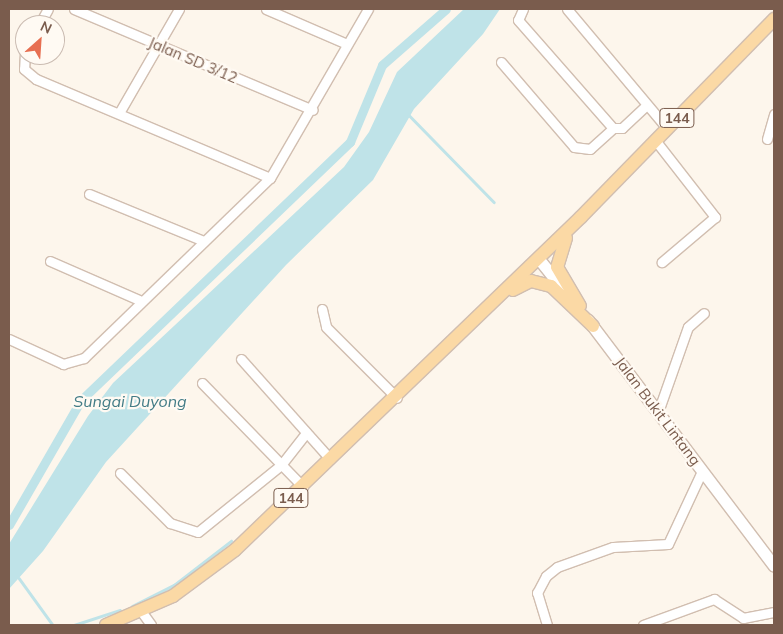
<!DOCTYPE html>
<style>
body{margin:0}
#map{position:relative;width:783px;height:634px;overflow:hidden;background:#fdf6ec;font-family:Mulish,sans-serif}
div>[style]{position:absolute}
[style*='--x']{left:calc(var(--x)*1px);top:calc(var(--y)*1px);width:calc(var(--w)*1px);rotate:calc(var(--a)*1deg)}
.water>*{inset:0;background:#bfe3e8}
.stream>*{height:2.5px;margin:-1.25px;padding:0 1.25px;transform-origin:1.25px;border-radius:1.25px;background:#bfe3e8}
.canal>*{height:9px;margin:-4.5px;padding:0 4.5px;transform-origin:4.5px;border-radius:4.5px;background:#bfe3e8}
.roads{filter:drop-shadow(1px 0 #d1beb0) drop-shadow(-1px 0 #d1beb0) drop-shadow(0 1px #d1beb0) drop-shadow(0 -1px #d1beb0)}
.minor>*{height:9px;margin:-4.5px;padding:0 4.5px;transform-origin:4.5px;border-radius:4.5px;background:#fff}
.secondary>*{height:11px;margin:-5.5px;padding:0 5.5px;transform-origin:5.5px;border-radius:5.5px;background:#fff}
.primary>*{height:12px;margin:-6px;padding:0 6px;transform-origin:6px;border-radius:6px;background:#fbd9a5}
span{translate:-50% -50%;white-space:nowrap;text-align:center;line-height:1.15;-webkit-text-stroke:4.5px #fffaf3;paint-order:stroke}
.shield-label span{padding:1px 4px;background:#fffaf3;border:1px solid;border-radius:4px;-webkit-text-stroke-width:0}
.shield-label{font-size:14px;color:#7a5c4d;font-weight:700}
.street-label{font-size:15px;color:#7a5c4d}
.water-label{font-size:16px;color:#437c86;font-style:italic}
.frame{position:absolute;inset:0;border:10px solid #7a5c4d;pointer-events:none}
.north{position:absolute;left:15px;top:15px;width:50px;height:50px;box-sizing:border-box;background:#fffaf3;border:1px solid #cabbb1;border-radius:50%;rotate:26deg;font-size:14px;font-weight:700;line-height:20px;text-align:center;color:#7a5c4d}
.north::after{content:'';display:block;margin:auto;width:18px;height:22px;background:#e76f51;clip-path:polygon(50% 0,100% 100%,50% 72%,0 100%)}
</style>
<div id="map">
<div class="water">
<div style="clip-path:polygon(464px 9px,500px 9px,483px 34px,414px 109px,373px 180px,286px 265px,106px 462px,43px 551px,9px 589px,9px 544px,88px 416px,113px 383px,344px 167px,369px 132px,397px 72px)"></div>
</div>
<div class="stream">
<div style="--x:408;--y:114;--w:123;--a:45.7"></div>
<div style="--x:19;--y:578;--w:58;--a:54.1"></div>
<div style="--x:132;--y:606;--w:47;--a:-26.6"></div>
<div style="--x:174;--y:585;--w:72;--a:-37.7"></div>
<div style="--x:74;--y:625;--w:48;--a:-18.1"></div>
</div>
<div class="canal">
<div style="--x:9;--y:525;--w:144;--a:-60.1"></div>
<div style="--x:81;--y:400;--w:373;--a:-43.8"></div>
<div style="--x:350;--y:142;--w:83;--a:-67.4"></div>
<div style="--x:382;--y:65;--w:85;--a:-41.2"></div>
</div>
<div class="roads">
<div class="minor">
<div style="--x:74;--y:9;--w:259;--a:22.9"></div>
<div style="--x:266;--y:9;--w:86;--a:23.3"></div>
<div style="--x:523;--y:9;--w:12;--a:114"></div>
<div style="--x:518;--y:20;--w:144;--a:48.7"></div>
<div style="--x:613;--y:128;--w:9;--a:0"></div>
<div style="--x:622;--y:128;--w:34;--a:-43"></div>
<div style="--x:567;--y:9;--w:155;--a:50"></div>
<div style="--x:39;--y:25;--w:18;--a:-61"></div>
<div style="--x:25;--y:52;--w:17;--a:93"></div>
<div style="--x:24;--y:69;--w:16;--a:40"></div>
<div style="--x:36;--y:79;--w:254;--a:22.9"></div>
<div style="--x:501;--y:62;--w:112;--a:49.3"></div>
<div style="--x:574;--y:147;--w:16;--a:7"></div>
<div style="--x:590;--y:149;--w:31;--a:-42"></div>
<div style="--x:119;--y:113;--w:120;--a:-60"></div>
<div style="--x:767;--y:139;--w:26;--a:-74"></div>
<div style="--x:655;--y:140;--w:98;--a:52.1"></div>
<div style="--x:715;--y:217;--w:70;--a:139.7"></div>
<div style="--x:89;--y:194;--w:121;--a:22.3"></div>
<div style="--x:50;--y:261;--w:97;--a:23.7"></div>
<div style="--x:322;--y:309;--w:18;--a:77"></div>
<div style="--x:326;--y:327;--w:100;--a:45"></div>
<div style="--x:9;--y:339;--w:60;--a:24.8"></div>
<div style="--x:63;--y:364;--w:22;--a:-16"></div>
<div style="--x:84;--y:358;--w:259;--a:-44.1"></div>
<div style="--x:270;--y:178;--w:195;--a:-59.9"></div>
<div style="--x:241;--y:359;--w:134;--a:48.3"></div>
<div style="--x:202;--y:383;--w:145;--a:45.8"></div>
<div style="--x:658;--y:412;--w:90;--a:-70.6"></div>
<div style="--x:688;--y:327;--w:21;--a:-41"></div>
<div style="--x:120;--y:473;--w:71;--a:45"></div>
<div style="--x:170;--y:523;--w:29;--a:18"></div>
<div style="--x:198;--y:532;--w:107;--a:-38.9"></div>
<div style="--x:281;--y:465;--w:41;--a:-52"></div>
<div style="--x:141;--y:611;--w:17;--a:54"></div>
<div style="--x:547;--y:625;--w:34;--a:-107"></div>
<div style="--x:537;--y:593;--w:19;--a:-62"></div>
<div style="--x:546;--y:576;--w:14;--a:-39"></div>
<div style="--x:557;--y:567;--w:59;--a:-19.7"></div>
<div style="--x:613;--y:547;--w:55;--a:-3.1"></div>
<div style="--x:668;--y:544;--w:81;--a:-65"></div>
<div style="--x:643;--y:625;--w:76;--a:-20.1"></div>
<div style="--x:714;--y:599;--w:35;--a:33"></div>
<div style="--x:743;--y:618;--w:32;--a:-11"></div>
</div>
<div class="secondary">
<div style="--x:538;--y:258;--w:51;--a:51.3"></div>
<div style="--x:588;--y:320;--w:308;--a:52.9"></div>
</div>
<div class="primary">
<div style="--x:566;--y:238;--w:30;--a:107"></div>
<div style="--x:557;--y:267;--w:45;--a:59.5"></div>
<div style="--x:513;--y:290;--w:20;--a:-27"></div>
<div style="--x:531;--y:281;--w:21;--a:14"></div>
<div style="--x:551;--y:286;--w:58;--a:43.6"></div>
<div style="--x:106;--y:625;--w:73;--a:-23.4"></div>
<div style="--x:173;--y:596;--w:77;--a:-36.6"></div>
<div style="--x:235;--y:550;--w:480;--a:-43.9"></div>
<div style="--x:581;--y:217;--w:277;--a:-45.7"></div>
</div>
</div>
<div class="shield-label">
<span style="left:677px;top:118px">144</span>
<span style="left:291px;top:498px">144</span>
</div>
<div class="street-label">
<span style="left:193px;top:60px;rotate:23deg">Jalan SD 3/12</span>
<span style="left:658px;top:411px;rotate:53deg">Jalan Bukit Lintang</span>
</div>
<div class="water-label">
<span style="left:130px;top:401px">Sungai Duyong</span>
</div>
<div class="frame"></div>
<div class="north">N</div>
</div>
